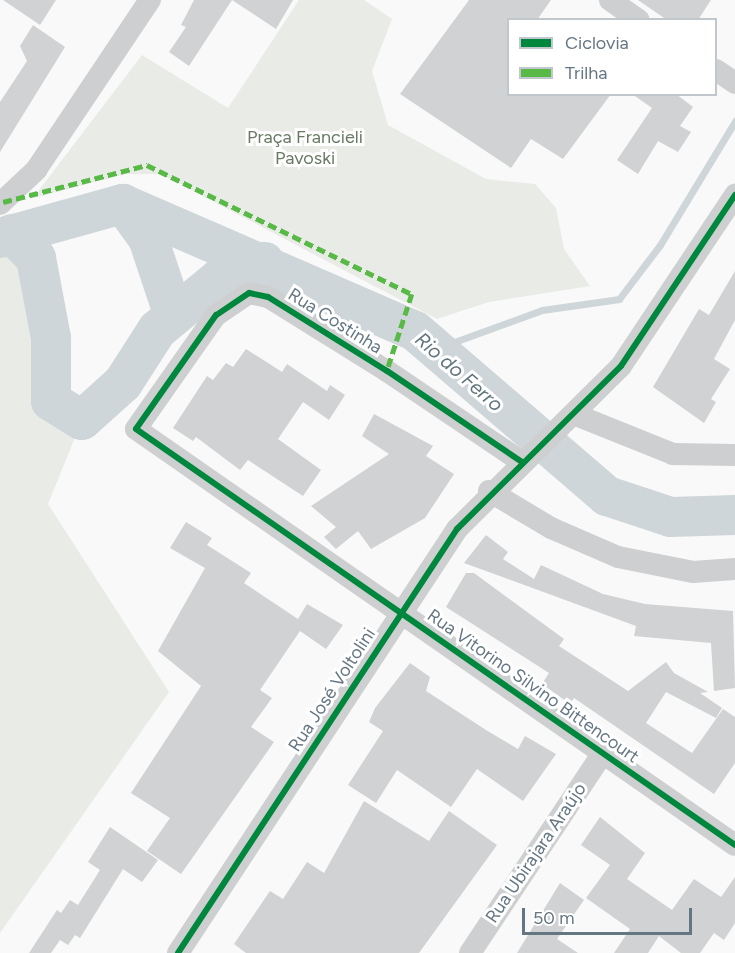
<!DOCTYPE html>
<meta charset="utf-8">
<style>
body{margin:0}
#map{position:relative;width:735px;height:953px;overflow:hidden;background:#f9f9f9;font-family:Figtree,sans-serif}
div>[style]{position:absolute}
[style*='--x']{left:calc(var(--x)*1px);top:calc(var(--y)*1px);width:calc(var(--w)*1px);rotate:calc(var(--a)*1deg)}
.green>*{inset:0;background:#e8ebe6}
.stream>*{height:7px;margin:-3.5px;padding:0 3.5px;transform-origin:3.5px;border-radius:3.5px;background:#ced6d9}
.river>*{height:40px;margin:-20px;padding:0 20px;transform-origin:20px;border-radius:20px;background:#ced6d9}
.building>*{inset:0;background:#d0d2d3}
.minor>*{height:22px;margin:-11px;padding:0 11px;transform-origin:11px;border-radius:11px;background:#cecfd0}
.quiet>*{height:4.5px;margin-top:-2.25px;transform-origin:0;background:repeating-linear-gradient(90deg,#58b947 0 9px,transparent 0 13.5px)}
.cycleway>*{height:6px;margin:-3px;padding:0 3px;transform-origin:3px;border-radius:3px;background:#00873e}
span{translate:-50% -50%;white-space:nowrap;text-align:center;line-height:1.15;-webkit-text-stroke:6px #fff;paint-order:stroke}
.park-label{font-size:18px;color:#687a64}
.street-label{font-size:18px;color:#657683}
.water-label{font-size:20px;color:#60757c;font-style:italic}
.legend{position:absolute;left:507px;top:18px;width:210px;height:78px;box-sizing:border-box;background:#fff;border:2px solid #c1c8cd;margin:0;padding:8px 10px;list-style:none;font-size:18px;color:#657683}
.legend li{display:flex;align-items:center;gap:12px;height:30px}
.legend b{width:30px;border:2px solid #c1c8cd}
.scale{position:absolute;left:522px;top:908px;width:170px;height:27px;box-sizing:border-box;border:3px solid #657683;border-top:0;padding-left:8px;font-size:18px;line-height:21px;white-space:nowrap;color:#657683;-webkit-text-stroke:4px #fff;paint-order:stroke}
</style>
<div id="map">
<div class="green">
<div style="clip-path:polygon(299px 0,364px 0,392px 19px,372px 71px,388px 125px,486px 179px,535px 184px,556px 208px,564px 249px,590px 286px,489px 302px,437px 319px,161px 174px,126px 174px,33px 198px,142px 55px,228px 108px)"></div>
<div style="clip-path:polygon(0 247px,36px 258px,51px 338px,51px 400px,82px 420px,48px 504px,169px 692px,0 933px)"></div>
</div>
<div class="stream">
<div style="--x:435;--y:349;--w:114;--a:-20"></div>
<div style="--x:542;--y:310;--w:78;--a:-8.1"></div>
<div style="--x:619;--y:299;--w:68;--a:-52.8"></div>
<div style="--x:660;--y:245;--w:145;--a:-58.8"></div>
</div>
<div class="river">
<div style="--x:123;--y:204;--w:42;--a:53.7"></div>
<div style="--x:148;--y:238;--w:82;--a:71.6"></div>
<div style="--x:12;--y:234;--w:34;--a:45"></div>
<div style="--x:36;--y:258;--w:81;--a:79.4"></div>
<div style="--x:51;--y:338;--w:63;--a:90"></div>
<div style="--x:51;--y:401;--w:36;--a:32"></div>
<div style="--x:82;--y:420;--w:55;--a:-42.1"></div>
<div style="--x:123;--y:383;--w:63;--a:-57.3"></div>
<div style="--x:157;--y:330;--w:83;--a:-39.6"></div>
<div style="--x:221;--y:277;--w:46;--a:-19.2"></div>
<div style="--x:0;--y:238;--w:128;--a:-15.5"></div>
<div style="--x:123;--y:204;--w:318;--a:23.5"></div>
<div style="--x:415;--y:331;--w:253;--a:40.7"></div>
<div style="--x:607;--y:496;--w:67;--a:18.2"></div>
<div style="--x:671;--y:517;--w:64;--a:-1.8"></div>
</div>
<div class="building">
<div style="clip-path:polygon(3px 0,56px 0,40px 25px)"></div>
<div style="clip-path:polygon(194px 0,232px 0,189px 66px,169px 52px,186px 27px,181px 25px)"></div>
<div style="clip-path:polygon(232px 0,293px 0,276px 29px)"></div>
<div style="clip-path:polygon(469px 0,551px 0,537px 20px,508px 20px,508px 94px,611px 94px,563px 159px,531px 139px,511px 168px,400px 94px)"></div>
<div style="clip-path:polygon(638px 0,711px 0,698px 20px,667px 20px)"></div>
<div style="clip-path:polygon(33px 25px,65px 47px,0 152px,0 102px,27px 61px,20px 46px)"></div>
<div style="clip-path:polygon(632px 94px,676px 94px,693px 107px,680px 126px,691px 132px,678px 152px,658px 141px,638px 174px,617px 160px,652px 108px)"></div>
<div style="clip-path:polygon(735px 271px,735px 320px,714px 359px,730px 369px,711px 399px,716px 402px,704px 423px,653px 387px,699px 309px,709px 315px)"></div>
<div style="clip-path:polygon(246px 349px,282px 372px,287px 364px,327px 391px,330px 385px,345px 395px,329px 420px,303px 402px,278px 439px,321px 470px,303px 496px,248px 460px,240px 470px,196px 437px,193px 441px,173px 428px,207px 376px,213px 380px,226px 363px,233px 367px)"></div>
<div style="clip-path:polygon(374px 414px,433px 446px,426px 456px,454px 474px,425px 518px,371px 549px,358px 531px,336px 549px,324px 537px,336px 527px,311px 506px,389px 454px,362px 436px)"></div>
<div style="clip-path:polygon(186px 522px,212px 538px,207px 545px,251px 573px,244px 583px,298px 619px,307px 604px,343px 625px,326px 649px,300px 631px,260px 690px,272px 698px,251px 727px,274px 742px,181px 874px,147px 851px,170px 818px,131px 793px,201px 686px,158px 651px,205px 568px,170px 548px)"></div>
<div style="clip-path:polygon(486px 535px,508px 552px,503px 559px,534px 579px,541px 565px,603px 594px,645px 604px,733px 611px,735px 688px,714px 691px,711px 643px,634px 636px,636px 626px,464px 563px)"></div>
<div style="clip-path:polygon(466px 573px,474px 573px,564px 639px,559px 646px,628px 691px,666px 662px,674px 673px,708px 692px,700px 693px,722px 708px,716px 718px,666px 692px,646px 723px,692px 753px,723px 709px,735px 717px,735px 763px,714px 794px,574px 698px,570px 704px,542px 684px,549px 673px,446px 607px)"></div>
<div style="clip-path:polygon(410px 663px,430px 677px,426px 691px,486px 730px,518px 749px,525px 736px,556px 754px,523px 801px,477px 769px,451px 807px,397px 770px,376px 803px,348px 785px,383px 731px,369px 722px,375px 708px)"></div>
<div style="clip-path:polygon(364px 801px,429px 841px,449px 811px,497px 845px,419px 953px,246px 953px,234px 944px,270px 891px,283px 899px,307px 862px,324px 873px)"></div>
<div style="clip-path:polygon(600px 817px,645px 853px,627px 879px,672px 910px,694px 879px,721px 897px,735px 877px,735px 923px,724px 940px,714px 933px,700px 953px,681px 953px,659px 936px,648px 953px,614px 953px,630px 929px,586px 898px,610px 865px,581px 845px)"></div>
<div style="clip-path:polygon(110px 827px,158px 860px,142px 882px,123px 869px,80px 938px,75px 935px,68px 945px,60px 940px,51px 953px,29px 953px,57px 910px,61px 913px,70px 900px,78px 905px,100px 870px,88px 862px)"></div>
<div style="clip-path:polygon(560px 883px,584px 900px,557px 939px,578px 953px,517px 953px)"></div>
</div>
<div class="minor">
<div style="--x:610;--y:0;--w:35;--a:35"></div>
<div style="--x:716;--y:70;--w:23;--a:34"></div>
<div style="--x:0;--y:204;--w:50;--a:-43.4"></div>
<div style="--x:36;--y:170;--w:205;--a:-56.2"></div>
<div style="--x:576;--y:415;--w:105;--a:21.9"></div>
<div style="--x:673;--y:454;--w:62;--a:0.9"></div>
<div style="--x:522;--y:462;--w:163;--a:-146"></div>
<div style="--x:387;--y:371;--w:140;--a:-148.1"></div>
<div style="--x:268;--y:297;--w:19;--a:-168"></div>
<div style="--x:249;--y:293;--w:40;--a:146"></div>
<div style="--x:216;--y:315;--w:139;--a:125.1"></div>
<div style="--x:136;--y:429;--w:729;--a:34.78"></div>
<div style="--x:489;--y:491;--w:72;--a:30.8"></div>
<div style="--x:551;--y:528;--w:73;--a:23.4"></div>
<div style="--x:618;--y:557;--w:76;--a:11.3"></div>
<div style="--x:693;--y:572;--w:42;--a:-4.1"></div>
<div style="--x:178;--y:953;--w:508;--a:-56.65"></div>
<div style="--x:457;--y:529;--w:231;--a:-44.8"></div>
<div style="--x:621;--y:366;--w:206;--a:-56.3"></div>
<div style="--x:470;--y:953;--w:240;--a:-56.4"></div>
</div>
<div class="quiet">
<div style="--x:3;--y:202;--w:149;--a:-14.4"></div>
<div style="--x:147;--y:165;--w:295;--a:26"></div>
<div style="--x:412;--y:294;--w:81;--a:108"></div>
</div>
<div class="cycleway">
<div style="--x:522;--y:462;--w:163;--a:-146"></div>
<div style="--x:387;--y:371;--w:140;--a:-148.1"></div>
<div style="--x:268;--y:297;--w:19;--a:-168"></div>
<div style="--x:249;--y:293;--w:40;--a:146"></div>
<div style="--x:216;--y:315;--w:139;--a:125.1"></div>
<div style="--x:136;--y:429;--w:729;--a:34.78"></div>
<div style="--x:178;--y:953;--w:508;--a:-56.65"></div>
<div style="--x:457;--y:529;--w:231;--a:-44.8"></div>
<div style="--x:621;--y:366;--w:206;--a:-56.3"></div>
</div>
<div class="park-label">
<span style="left:305px;top:148px">Praça Francieli<br>Pavoski</span>
</div>
<div class="street-label">
<span style="left:335px;top:321px;rotate:32deg">Rua Costinha</span>
<span style="left:533px;top:686px;rotate:35deg">Rua Vitorino Silvino Bittencourt</span>
<span style="left:332px;top:690px;rotate:-57deg">Rua José Voltolini</span>
<span style="left:536px;top:853px;rotate:-56deg">Rua Ubirajara Araújo</span>
</div>
<div class="water-label">
<span style="left:459px;top:372px;rotate:41deg">Rio do Ferro</span>
</div>
<ul class="legend">
<li><b style="height:8px;background:#00873e"></b>Ciclovia</li>
<li><b style="height:8px;background:#58b947"></b>Trilha</li>
</ul>
<div class="scale">50 m</div>
</div>
